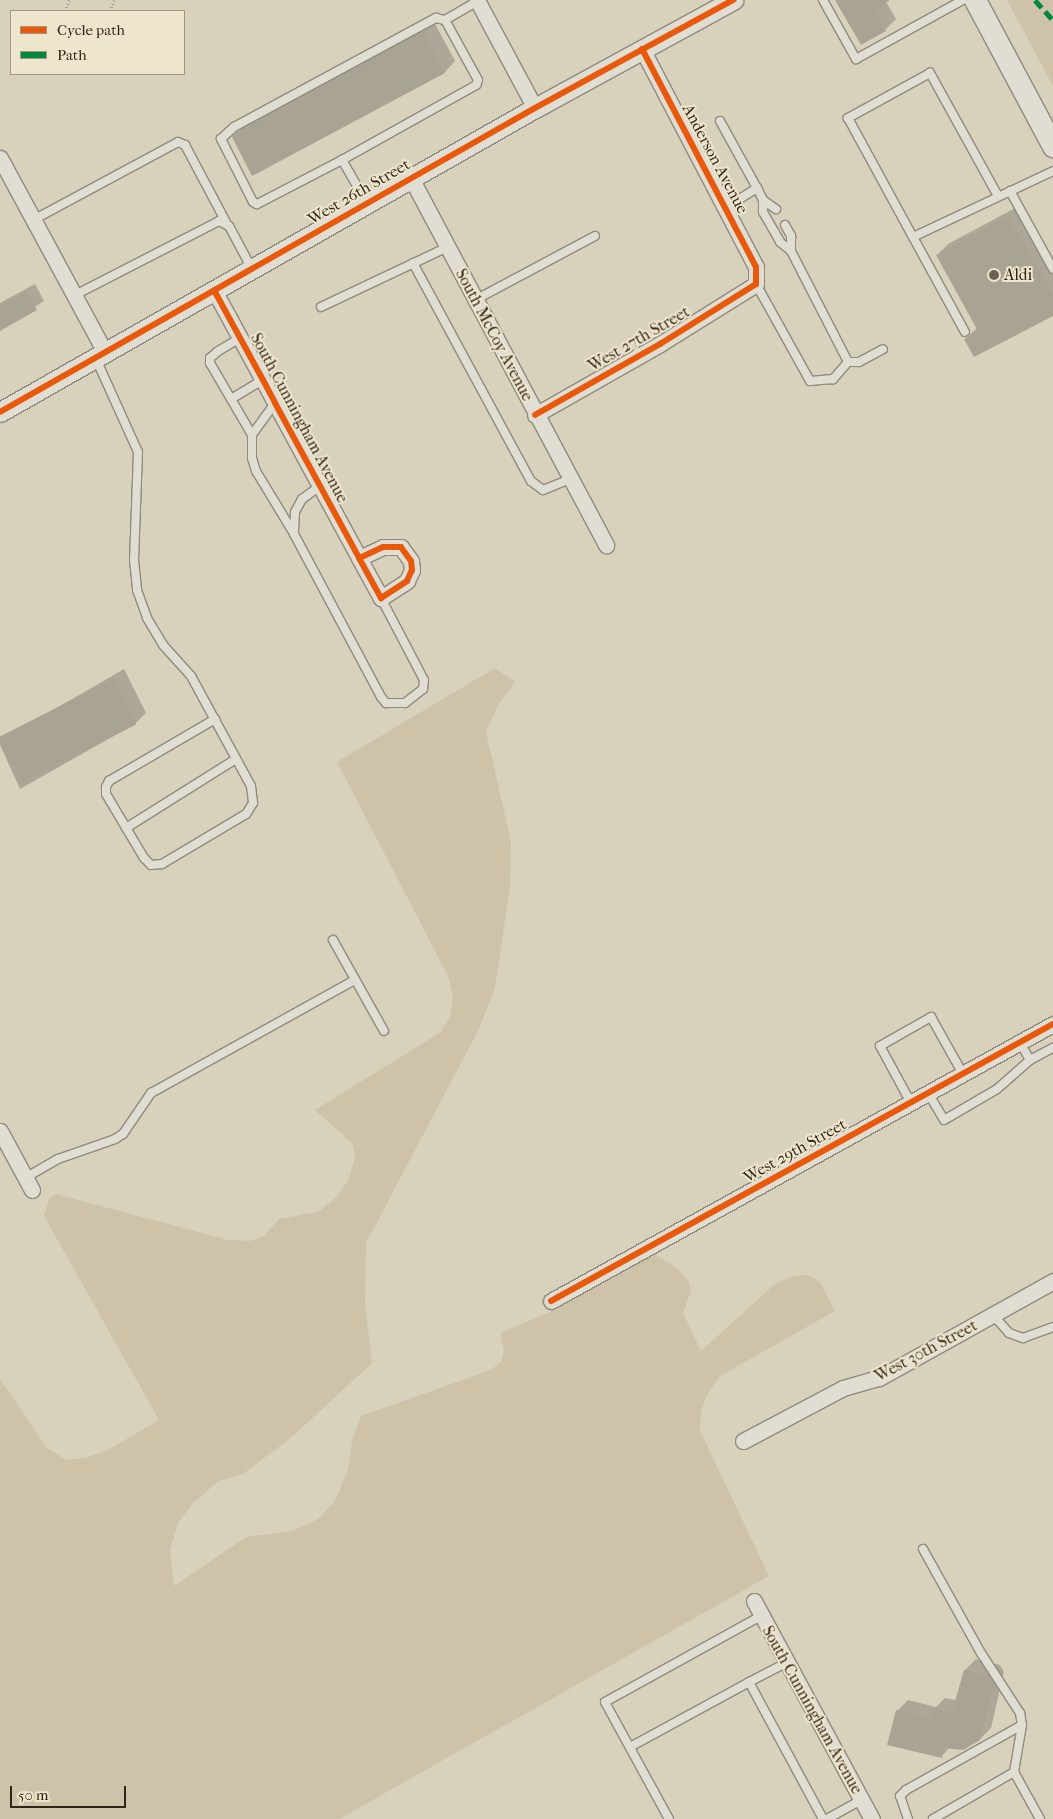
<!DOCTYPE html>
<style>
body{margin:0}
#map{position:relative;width:1053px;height:1819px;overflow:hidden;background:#d8d1bc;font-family:"IM FELL French Canon",serif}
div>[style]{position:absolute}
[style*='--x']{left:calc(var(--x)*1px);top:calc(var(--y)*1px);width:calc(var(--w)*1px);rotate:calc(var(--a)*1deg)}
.green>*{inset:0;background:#cec3a8}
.shadow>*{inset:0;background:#0003}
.building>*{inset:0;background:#a9a394;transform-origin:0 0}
.path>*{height:2.5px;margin-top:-1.25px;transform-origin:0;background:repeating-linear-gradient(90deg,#a29d95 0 1px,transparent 0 3.5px)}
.roads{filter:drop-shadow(1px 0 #8f8a7c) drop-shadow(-1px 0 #8f8a7c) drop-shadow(0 1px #8f8a7c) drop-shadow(0 -1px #8f8a7c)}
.service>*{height:8px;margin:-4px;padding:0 4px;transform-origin:4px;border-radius:4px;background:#e0ddd3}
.minor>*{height:15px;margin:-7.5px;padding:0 7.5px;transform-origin:7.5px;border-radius:7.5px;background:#e0ddd3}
.tertiary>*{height:19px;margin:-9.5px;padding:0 9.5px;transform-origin:9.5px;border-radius:9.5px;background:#e0ddd3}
.secondary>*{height:21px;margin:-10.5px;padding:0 10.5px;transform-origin:10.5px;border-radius:10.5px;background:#e0ddd3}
.quiet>*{height:5px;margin-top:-2.5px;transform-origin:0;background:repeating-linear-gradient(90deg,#00873e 0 10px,transparent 0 15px)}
.cycleway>*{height:6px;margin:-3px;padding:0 3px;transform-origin:3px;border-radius:3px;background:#e8590c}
.dots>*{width:14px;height:14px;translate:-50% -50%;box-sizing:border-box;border:2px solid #ede5cc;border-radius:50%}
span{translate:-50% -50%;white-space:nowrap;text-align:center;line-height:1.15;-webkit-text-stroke:4px #ede5cc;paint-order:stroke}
.street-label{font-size:16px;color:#322318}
.poi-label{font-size:16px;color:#322318}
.left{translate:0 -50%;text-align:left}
.legend{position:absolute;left:10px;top:10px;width:175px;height:65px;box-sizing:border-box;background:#ede5cc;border:1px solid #a29784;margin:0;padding:6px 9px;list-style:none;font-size:15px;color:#322318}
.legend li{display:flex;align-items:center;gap:10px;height:25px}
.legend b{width:25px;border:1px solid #a29784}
.scale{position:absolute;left:10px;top:1786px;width:116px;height:22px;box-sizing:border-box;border:2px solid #322318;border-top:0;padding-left:6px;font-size:15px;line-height:18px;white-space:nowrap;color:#322318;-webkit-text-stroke:4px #ede5cc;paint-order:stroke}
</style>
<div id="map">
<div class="green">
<div style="clip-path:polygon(1007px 0,1053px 0,1053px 86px)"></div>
<div style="clip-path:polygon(495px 668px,515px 682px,498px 705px,486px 732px,511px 842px,510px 887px,495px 988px,479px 1029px,366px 1243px,365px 1305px,372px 1363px,293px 1436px,243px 1474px,219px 1481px,194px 1502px,178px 1523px,170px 1550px,174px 1586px,246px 1537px,292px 1531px,318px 1519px,335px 1501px,348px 1470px,352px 1441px,361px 1416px,491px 1370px,501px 1362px,504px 1351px,500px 1333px,555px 1310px,655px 1254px,679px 1270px,688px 1280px,691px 1291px,683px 1313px,701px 1351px,774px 1285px,792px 1276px,808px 1275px,820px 1282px,835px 1311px,720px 1376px,706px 1396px,701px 1413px,700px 1431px,769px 1576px,339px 1819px,0 1819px,0 1379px,47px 1448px,67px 1460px,85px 1458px,108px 1450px,159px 1420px,44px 1216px,49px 1199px,56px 1194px,228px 1240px,250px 1241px,264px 1236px,279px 1219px,318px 1212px,338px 1196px,350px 1176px,355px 1156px,352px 1143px,315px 1110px,441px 1032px,450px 1016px,453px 996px,448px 976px,337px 762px)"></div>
</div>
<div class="shadow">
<div style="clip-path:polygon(837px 0,885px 0,896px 19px,885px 30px)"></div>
<div style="clip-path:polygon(434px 22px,455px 61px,445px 72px,253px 174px,233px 137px,250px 121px)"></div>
<div style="clip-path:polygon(1019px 206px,1053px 265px,1053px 315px,965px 339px,978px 327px,937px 255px,948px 244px)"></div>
<div style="clip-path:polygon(35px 284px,44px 301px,0 329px,0 303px)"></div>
<div style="clip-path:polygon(124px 669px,146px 713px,135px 724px,20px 789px,0 745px,10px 735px)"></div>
<div style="clip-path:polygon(976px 1659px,1000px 1665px,1004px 1672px,991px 1728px,980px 1739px,950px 1747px,941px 1757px,897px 1711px,908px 1700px,936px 1707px,945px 1698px,956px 1700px,965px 1670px)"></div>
</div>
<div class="building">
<div style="clip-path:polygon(835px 0,890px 0,874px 10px,886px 31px,861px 45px)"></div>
<div style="clip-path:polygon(423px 31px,445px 73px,252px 176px,232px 137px,237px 132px)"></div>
<div style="clip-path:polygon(1008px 216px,1053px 294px,1053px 316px,974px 357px,964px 339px,978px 331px,936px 255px)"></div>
<div style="clip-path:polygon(26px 291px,37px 310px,0 331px,0 306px)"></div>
<div style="left:113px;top:679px;width:51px;height:130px;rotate:63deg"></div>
<div style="clip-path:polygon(964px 1670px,989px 1676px,994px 1684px,980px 1740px,963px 1750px,944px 1748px,942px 1758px,887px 1745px,896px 1710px,930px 1719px,933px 1708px,952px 1712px)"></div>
</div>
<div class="path">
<div style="--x:65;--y:11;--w:12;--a:-70"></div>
<div style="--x:110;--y:11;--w:12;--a:-70"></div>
</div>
<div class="roads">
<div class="service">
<div style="--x:823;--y:0;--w:68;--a:60.8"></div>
<div style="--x:856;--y:59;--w:122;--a:-28.9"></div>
<div style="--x:720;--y:121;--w:77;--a:61.1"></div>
<div style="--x:342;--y:160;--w:96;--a:152.6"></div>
<div style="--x:257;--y:204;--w:4;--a:-153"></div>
<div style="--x:253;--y:202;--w:71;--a:-116.9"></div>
<div style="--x:221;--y:139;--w:18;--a:-43"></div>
<div style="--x:234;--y:127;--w:230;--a:-28.4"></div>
<div style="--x:436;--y:18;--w:9;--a:13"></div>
<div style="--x:1010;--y:191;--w:89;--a:61.1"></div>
<div style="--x:998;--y:196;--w:141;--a:-118.9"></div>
<div style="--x:930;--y:73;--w:94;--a:151.2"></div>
<div style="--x:848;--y:118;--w:136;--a:61.4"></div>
<div style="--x:913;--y:237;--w:155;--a:-25.2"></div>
<div style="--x:763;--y:200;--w:16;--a:35"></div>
<div style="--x:367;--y:203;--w:50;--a:-120.2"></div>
<div style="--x:342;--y:160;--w:154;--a:-29.2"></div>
<div style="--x:476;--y:85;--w:5;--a:-68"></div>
<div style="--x:478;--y:80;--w:68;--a:-118.8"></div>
<div style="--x:445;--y:20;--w:38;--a:-30"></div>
<div style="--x:725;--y:208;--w:38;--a:-32"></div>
<div style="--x:757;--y:188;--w:13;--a:63"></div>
<div style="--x:763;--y:200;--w:12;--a:90"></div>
<div style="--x:763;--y:212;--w:34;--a:60"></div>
<div style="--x:780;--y:242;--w:14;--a:39"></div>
<div style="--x:791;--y:251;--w:125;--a:62.8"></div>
<div style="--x:848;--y:362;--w:23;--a:131"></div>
<div style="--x:833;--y:379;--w:23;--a:175"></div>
<div style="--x:810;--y:381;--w:111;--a:-119.1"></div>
<div style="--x:35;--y:219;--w:162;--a:-28.3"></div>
<div style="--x:178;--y:142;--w:8;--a:23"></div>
<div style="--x:185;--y:145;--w:87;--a:62"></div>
<div style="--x:785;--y:225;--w:13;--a:61"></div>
<div style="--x:791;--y:236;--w:15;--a:90"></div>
<div style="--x:913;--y:237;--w:108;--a:61.3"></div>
<div style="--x:413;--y:263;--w:248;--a:61.6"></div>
<div style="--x:531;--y:481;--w:15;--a:37"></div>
<div style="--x:543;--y:490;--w:29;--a:-22"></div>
<div style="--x:75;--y:295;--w:162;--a:-27.2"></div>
<div style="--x:219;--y:221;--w:11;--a:27"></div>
<div style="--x:229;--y:226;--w:49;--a:61.9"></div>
<div style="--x:475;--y:300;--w:136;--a:-28.1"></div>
<div style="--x:321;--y:307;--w:140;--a:-25.3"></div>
<div style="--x:240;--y:338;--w:27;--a:149"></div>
<div style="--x:217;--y:352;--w:9;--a:139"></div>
<div style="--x:210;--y:358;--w:5;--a:90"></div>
<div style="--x:210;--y:363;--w:83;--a:59.7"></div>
<div style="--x:96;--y:359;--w:102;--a:65.7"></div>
<div style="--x:138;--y:452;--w:108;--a:92.1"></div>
<div style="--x:134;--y:560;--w:30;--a:84"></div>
<div style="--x:137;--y:590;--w:30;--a:70"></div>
<div style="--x:147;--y:618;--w:31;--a:59"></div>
<div style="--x:163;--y:645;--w:42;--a:47.9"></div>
<div style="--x:191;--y:676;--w:125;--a:61.4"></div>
<div style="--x:251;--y:786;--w:17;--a:83"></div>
<div style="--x:253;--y:803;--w:13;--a:122"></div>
<div style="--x:246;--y:814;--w:98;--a:149.2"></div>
<div style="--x:162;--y:864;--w:11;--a:175"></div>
<div style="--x:151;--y:865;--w:10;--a:-135"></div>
<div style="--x:144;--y:858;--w:74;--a:-120.7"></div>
<div style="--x:106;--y:794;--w:7;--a:-90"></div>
<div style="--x:106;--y:787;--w:7;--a:-63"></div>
<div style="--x:109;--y:781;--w:123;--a:-30.3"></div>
<div style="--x:848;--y:362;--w:11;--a:0"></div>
<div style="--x:859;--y:362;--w:27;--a:-28"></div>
<div style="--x:231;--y:399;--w:37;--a:-31"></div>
<div style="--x:275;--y:403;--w:39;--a:126"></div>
<div style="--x:252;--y:435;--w:23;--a:90"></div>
<div style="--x:252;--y:458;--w:14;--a:73"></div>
<div style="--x:256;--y:471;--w:71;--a:58.8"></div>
<div style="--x:320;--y:486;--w:22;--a:144"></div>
<div style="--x:302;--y:499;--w:15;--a:118"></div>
<div style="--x:295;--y:512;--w:22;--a:93"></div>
<div style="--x:294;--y:534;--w:185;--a:61.9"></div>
<div style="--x:381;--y:697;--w:8;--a:50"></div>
<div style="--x:386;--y:703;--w:19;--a:0"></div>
<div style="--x:405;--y:703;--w:23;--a:-38"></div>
<div style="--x:423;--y:689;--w:9;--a:-84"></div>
<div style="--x:424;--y:680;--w:93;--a:-117.7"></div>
<div style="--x:126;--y:828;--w:130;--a:-32.1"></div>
<div style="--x:333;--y:940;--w:104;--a:60.7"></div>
<div style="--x:1030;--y:1060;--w:26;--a:-28"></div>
<div style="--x:928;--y:1093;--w:31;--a:59"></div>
<div style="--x:944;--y:1120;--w:61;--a:-30.3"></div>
<div style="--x:997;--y:1089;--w:44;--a:-41.3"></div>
<div style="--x:1030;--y:1060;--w:20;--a:-120"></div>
<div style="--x:911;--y:1103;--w:65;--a:-118.5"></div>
<div style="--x:880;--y:1046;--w:59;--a:-29.6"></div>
<div style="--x:931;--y:1017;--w:65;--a:60.7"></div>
<div style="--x:25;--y:1178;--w:38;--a:-30"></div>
<div style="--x:58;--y:1159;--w:60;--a:-19.3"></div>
<div style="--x:115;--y:1139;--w:9;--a:-32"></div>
<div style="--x:123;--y:1134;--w:50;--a:-55.7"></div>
<div style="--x:151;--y:1093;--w:233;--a:-29"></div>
<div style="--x:993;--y:1315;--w:24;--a:48"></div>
<div style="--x:1009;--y:1333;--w:15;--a:20"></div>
<div style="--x:1023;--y:1338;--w:32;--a:-20"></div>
<div style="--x:923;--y:1549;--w:119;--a:60.9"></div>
<div style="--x:981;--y:1653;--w:72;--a:57"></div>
<div style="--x:1020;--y:1713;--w:12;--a:81"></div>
<div style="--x:1022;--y:1725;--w:48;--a:99.7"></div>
<div style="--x:1014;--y:1772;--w:54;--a:61"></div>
<div style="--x:786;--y:1663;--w:42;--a:152.8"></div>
<div style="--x:749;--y:1682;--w:156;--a:61.6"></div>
<div style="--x:630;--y:1747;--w:136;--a:-28.6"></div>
<div style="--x:669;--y:1819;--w:133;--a:-118.7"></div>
<div style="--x:605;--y:1702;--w:178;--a:-28.9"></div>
<div style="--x:827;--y:1819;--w:39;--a:-29"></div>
<div style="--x:908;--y:1819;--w:24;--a:-109"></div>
<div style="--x:900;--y:1796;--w:8;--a:-45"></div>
<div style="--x:906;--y:1790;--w:133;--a:-29.3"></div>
<div style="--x:933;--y:1819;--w:94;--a:-30.1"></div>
</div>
<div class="minor">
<div style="--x:477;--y:0;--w:123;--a:61.8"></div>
<div style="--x:0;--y:158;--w:223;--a:61.6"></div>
<div style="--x:411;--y:178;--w:416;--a:62"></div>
<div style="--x:215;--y:292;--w:100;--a:61.4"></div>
<div style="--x:263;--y:380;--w:26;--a:62"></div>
<div style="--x:275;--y:403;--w:176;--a:61.5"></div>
<div style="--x:359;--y:558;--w:46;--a:61.2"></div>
<div style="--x:381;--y:598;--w:31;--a:-33"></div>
<div style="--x:407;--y:581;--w:12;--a:-66"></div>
<div style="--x:412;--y:570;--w:9;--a:-96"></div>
<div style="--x:411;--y:561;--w:17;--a:-126"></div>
<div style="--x:401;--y:547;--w:18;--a:180"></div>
<div style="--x:383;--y:547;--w:26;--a:155"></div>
<div style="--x:535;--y:415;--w:144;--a:-29.6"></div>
<div style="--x:660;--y:344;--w:113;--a:-32"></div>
<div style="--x:756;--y:284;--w:17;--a:-90"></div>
<div style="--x:756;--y:267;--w:246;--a:-117.6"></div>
<div style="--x:0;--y:1131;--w:67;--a:61.5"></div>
<div style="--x:551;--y:1301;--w:573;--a:-28.89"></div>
<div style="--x:743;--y:1441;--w:113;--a:-27.9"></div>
<div style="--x:843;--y:1388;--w:37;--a:-16"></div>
<div style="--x:879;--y:1378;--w:199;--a:-29.1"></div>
<div style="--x:754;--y:1601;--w:248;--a:61.6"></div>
</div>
<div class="tertiary">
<div style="--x:0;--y:412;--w:615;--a:-29.61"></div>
<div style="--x:535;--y:108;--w:226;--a:-28.6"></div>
</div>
<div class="secondary">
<div style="--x:975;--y:0;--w:166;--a:61.9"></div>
</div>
</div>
<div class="quiet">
<div style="--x:1035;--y:0;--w:27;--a:48"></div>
</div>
<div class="cycleway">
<div style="--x:215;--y:292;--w:100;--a:61.4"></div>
<div style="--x:263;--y:380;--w:26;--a:62"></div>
<div style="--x:275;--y:403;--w:176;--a:61.5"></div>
<div style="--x:359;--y:558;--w:46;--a:61.2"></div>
<div style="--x:381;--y:598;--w:31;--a:-33"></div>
<div style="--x:407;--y:581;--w:12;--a:-66"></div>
<div style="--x:412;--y:570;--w:9;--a:-96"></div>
<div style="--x:411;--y:561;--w:17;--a:-126"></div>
<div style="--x:401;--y:547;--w:18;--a:180"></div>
<div style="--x:383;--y:547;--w:26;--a:155"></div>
<div style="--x:0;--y:412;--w:615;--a:-29.61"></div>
<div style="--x:535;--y:108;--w:226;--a:-28.6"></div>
<div style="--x:535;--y:415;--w:144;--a:-29.6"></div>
<div style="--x:660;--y:344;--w:113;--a:-32"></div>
<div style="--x:756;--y:284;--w:17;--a:-90"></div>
<div style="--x:756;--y:267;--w:246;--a:-117.6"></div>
<div style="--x:551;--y:1301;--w:573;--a:-28.89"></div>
</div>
<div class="dots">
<div style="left:994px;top:275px;background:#6c6051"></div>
</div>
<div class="street-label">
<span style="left:715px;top:159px;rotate:62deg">Anderson Avenue</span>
<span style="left:359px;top:192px;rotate:-30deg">West 26th Street</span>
<span style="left:494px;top:335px;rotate:62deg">South McCoy Avenue</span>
<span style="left:639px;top:339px;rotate:-30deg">West 27th Street</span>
<span style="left:299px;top:418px;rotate:62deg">South Cunningham Avenue</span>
<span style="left:795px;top:1151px;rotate:-29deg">West 29th Street</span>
<span style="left:926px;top:1351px;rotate:-28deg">West 30th Street</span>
<span style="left:812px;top:1710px;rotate:61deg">South Cunningham Avenue</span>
</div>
<div class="poi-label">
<span class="left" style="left:1004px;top:275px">Aldi</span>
</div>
<ul class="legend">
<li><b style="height:6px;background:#e8590c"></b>Cycle path</li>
<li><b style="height:6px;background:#00873e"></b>Path</li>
</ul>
<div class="scale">50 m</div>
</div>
